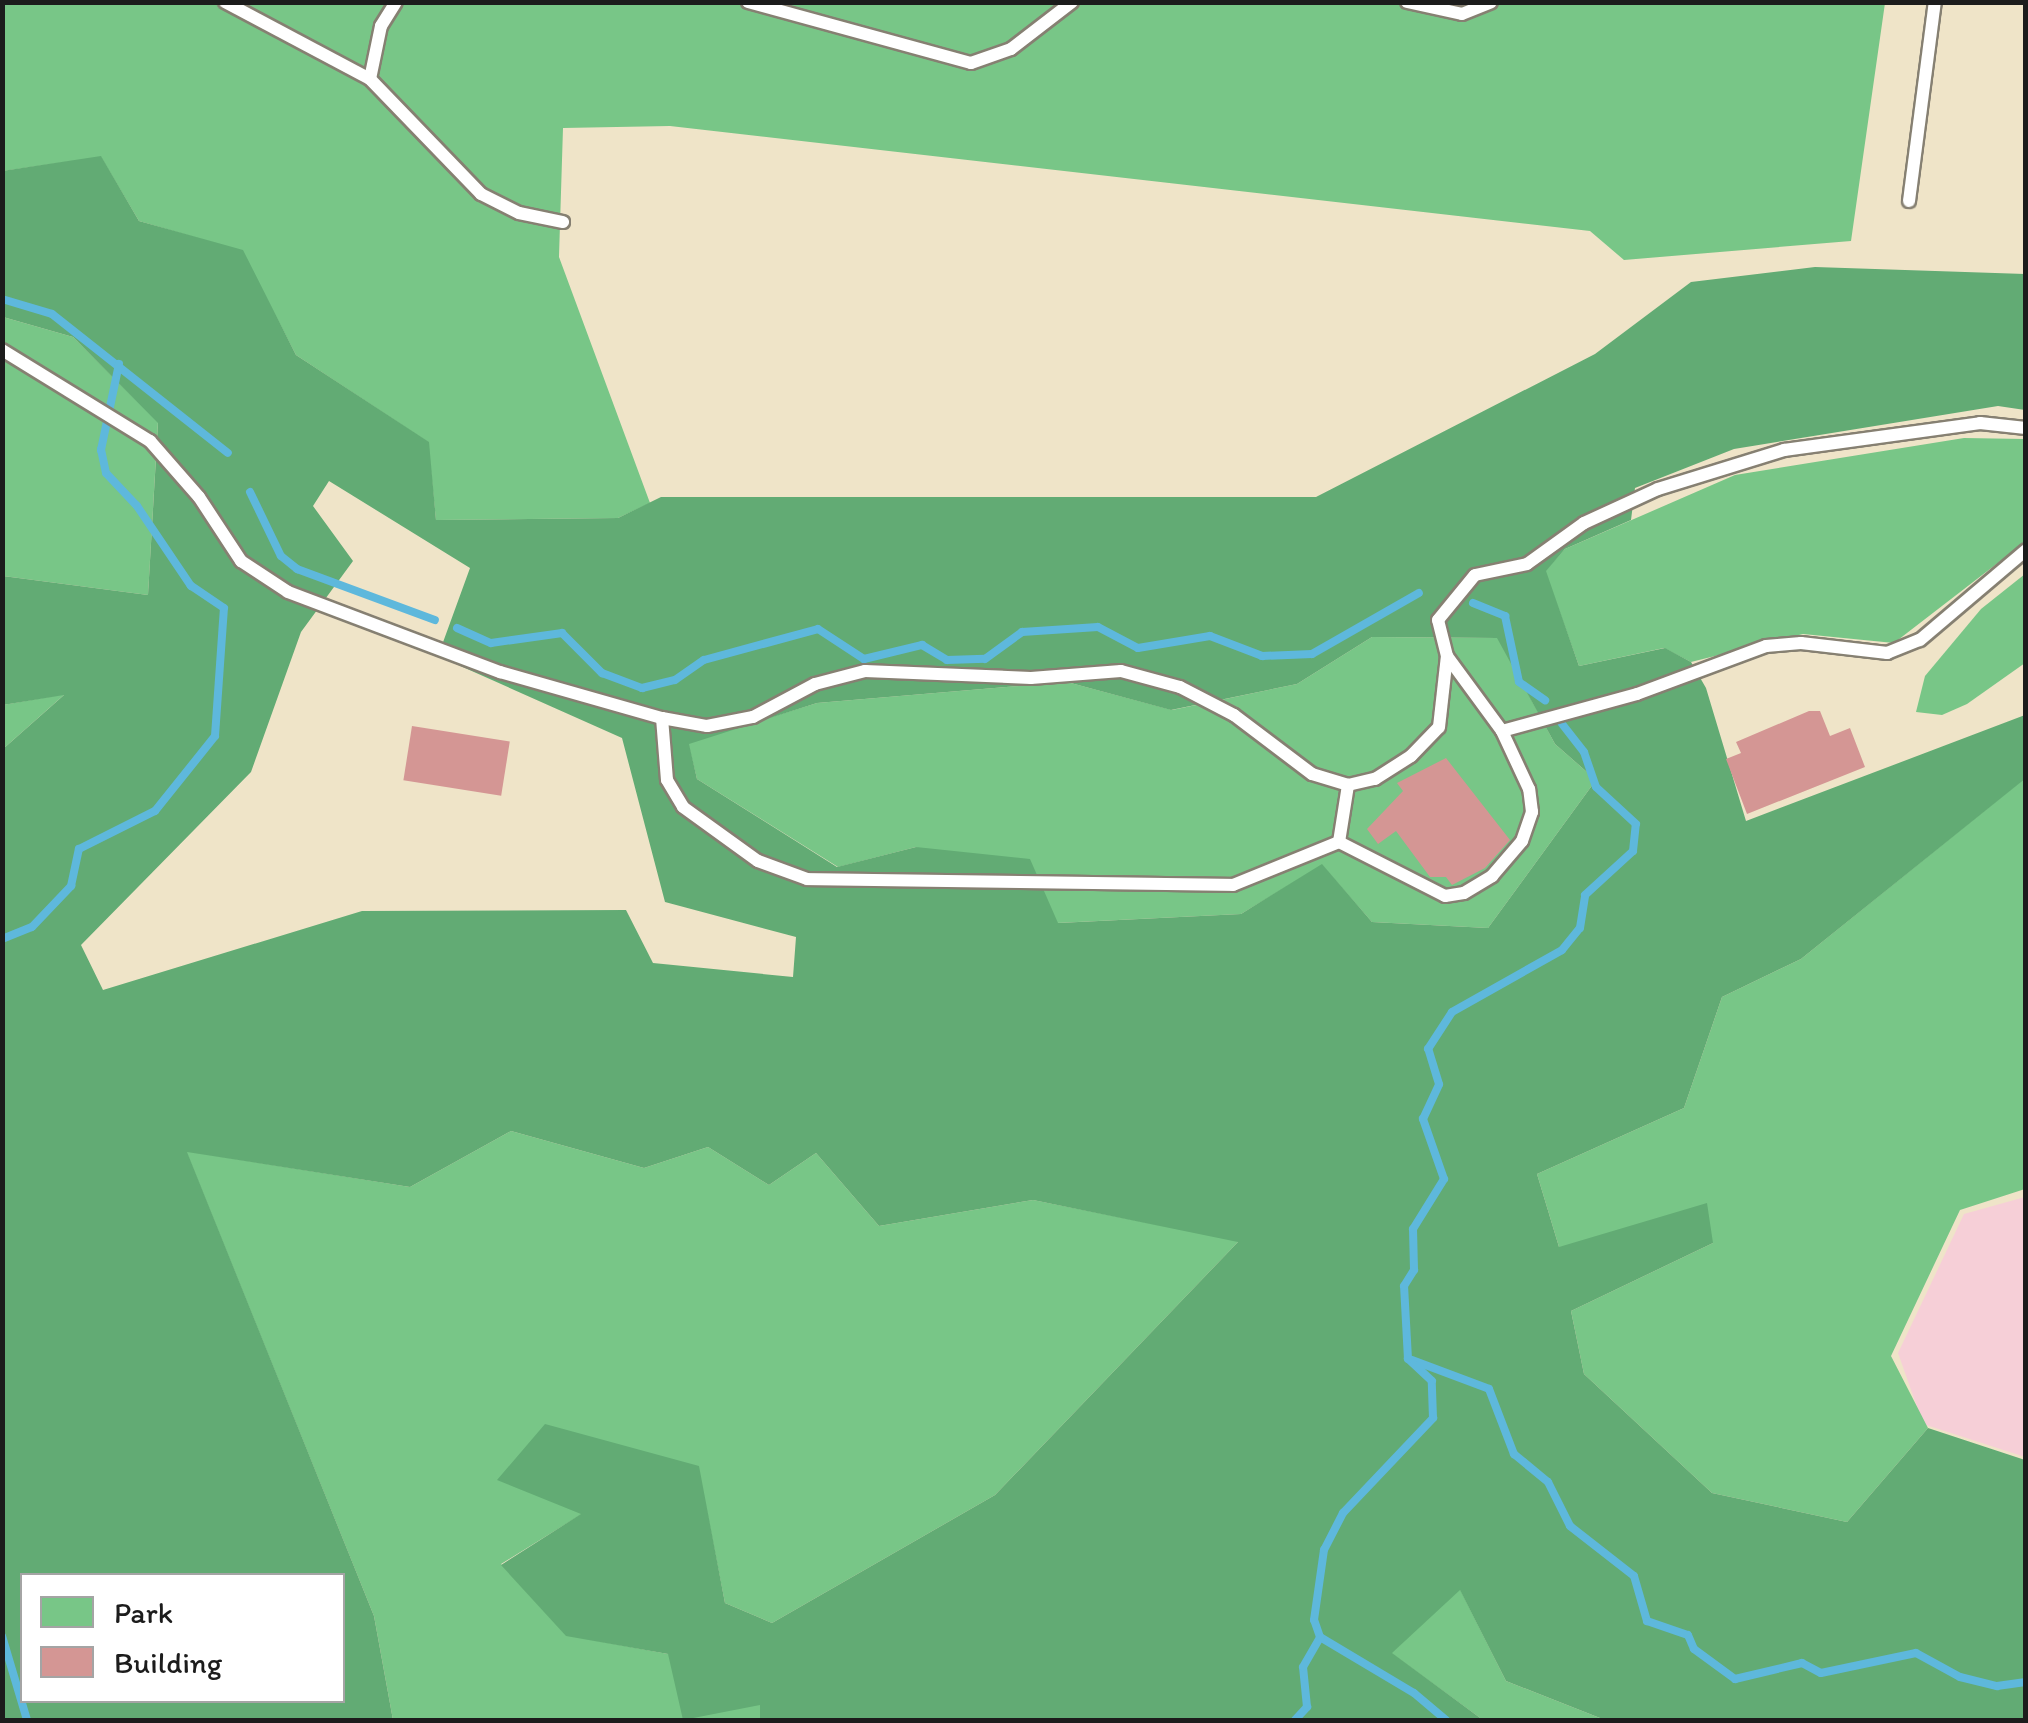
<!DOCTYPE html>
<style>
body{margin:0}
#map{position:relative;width:2028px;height:1723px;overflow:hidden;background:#efe4c8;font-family:Itim,sans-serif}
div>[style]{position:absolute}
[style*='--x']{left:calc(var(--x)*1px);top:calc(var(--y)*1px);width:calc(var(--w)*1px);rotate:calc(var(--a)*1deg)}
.built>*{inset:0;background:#f6cfd7}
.green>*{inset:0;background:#78c687}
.forest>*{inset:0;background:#62ab74}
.stream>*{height:8px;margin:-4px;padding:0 4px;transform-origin:4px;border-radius:4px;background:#5eb8dc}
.building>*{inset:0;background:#d49694;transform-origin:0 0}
.roads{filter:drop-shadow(2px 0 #868072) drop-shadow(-2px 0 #868072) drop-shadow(0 2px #868072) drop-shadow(0 -2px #868072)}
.service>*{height:12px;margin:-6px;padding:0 6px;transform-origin:6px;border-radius:6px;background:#fff}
span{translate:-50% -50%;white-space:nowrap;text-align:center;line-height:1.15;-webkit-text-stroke:8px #fff;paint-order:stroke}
.frame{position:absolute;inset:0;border:5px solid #1c1c1c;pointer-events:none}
.legend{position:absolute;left:20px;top:1573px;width:325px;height:130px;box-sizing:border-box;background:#fff;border:2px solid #a4a4a4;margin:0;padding:12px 18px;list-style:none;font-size:30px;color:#1c1c1c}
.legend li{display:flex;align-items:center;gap:20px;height:50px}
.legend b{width:50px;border:2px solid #a4a4a4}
</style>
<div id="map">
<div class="built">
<div style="clip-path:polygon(2025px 1197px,2025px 1457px,1923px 1424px,1898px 1353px,1964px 1214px)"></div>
</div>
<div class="green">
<div style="clip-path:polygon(2px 3px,1885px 3px,1851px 241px,1624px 260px,1590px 231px,670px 126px,563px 128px,559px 257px,650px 503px,618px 518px,436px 520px,428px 442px,296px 355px,242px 251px,139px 221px,101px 157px,3px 171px)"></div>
<div style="clip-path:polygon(3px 317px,73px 337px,158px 422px,148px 595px,3px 576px)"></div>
<div style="clip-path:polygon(1964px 438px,2025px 439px,2025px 542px,1894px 643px,1803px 634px,1691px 662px,1664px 648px,1579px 666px,1545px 571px,1565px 549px,1735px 475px)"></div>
<div style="clip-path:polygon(2025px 574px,2025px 663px,1967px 704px,1942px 715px,1916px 712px,1925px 676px,1981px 609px)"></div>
<div style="clip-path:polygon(1372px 637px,1498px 638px,1555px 744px,1596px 780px,1488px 928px,1372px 922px,1322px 865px,1241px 914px,1057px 923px,916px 847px,838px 867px,697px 779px,688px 743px,817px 703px,1067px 682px,1172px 710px,1297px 684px)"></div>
<div style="clip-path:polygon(65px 694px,3px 749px,3px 705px)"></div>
<div style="clip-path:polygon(2025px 778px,2025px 1189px,1960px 1210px,1891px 1356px,1928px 1428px,1847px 1522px,1712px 1493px,1584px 1374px,1571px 1311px,1713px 1243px,1559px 1247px,1537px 1174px,1684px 1108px,1722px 997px,1801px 959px)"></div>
<div style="clip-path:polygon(511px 1131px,644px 1168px,708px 1147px,769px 1185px,816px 1153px,879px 1226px,1033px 1200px,1239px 1241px,995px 1495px,772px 1623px,725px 1603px,698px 1466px,582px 1514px,501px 1564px,566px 1635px,668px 1654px,761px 1705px,760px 1720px,393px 1720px,374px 1616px,186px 1151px,410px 1187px)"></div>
<div style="clip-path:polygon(1460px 1589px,1506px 1681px,1605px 1720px,1483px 1720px,1391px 1653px)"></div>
</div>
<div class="forest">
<div style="clip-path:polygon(evenodd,101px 156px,139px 221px,243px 250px,296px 355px,429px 442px,436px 520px,618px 518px,661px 497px,1316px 497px,1595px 354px,1691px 282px,1815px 267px,2025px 274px,2025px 410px,1998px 406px,1734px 449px,1635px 488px,1631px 520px,1565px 549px,1546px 571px,1579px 666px,1665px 648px,1691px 662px,1706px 688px,1746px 821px,2025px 715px,2026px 778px,1801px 959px,1722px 997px,1684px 1108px,1537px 1174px,1559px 1247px,1707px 1203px,1713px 1243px,1571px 1311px,1584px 1374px,1712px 1493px,1847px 1522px,1928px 1428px,2025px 1460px,2025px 1720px,1605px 1720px,1506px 1681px,1460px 1590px,1392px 1653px,1483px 1720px,760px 1720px,760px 1705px,683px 1720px,668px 1654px,566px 1636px,501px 1565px,581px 1514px,497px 1480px,545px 1424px,699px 1466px,725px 1603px,772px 1623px,995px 1495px,1238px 1242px,1033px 1200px,879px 1226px,816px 1153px,769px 1185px,708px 1147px,644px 1168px,511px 1131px,410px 1187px,187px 1152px,374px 1616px,393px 1720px,3px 1720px,3px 749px,64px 695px,3px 705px,3px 576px,148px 595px,158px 423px,73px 337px,3px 317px,2px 171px,101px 156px,329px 481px,470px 568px,438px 656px,622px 738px,665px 902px,796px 937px,793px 977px,653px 963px,626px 910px,362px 911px,103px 990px,81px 945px,251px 772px,301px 632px,353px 561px,313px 506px,329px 481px,101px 156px,1372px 637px,1497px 638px,1555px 744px,1596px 780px,1488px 928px,1372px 922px,1322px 864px,1241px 914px,1058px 923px,1030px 859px,916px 847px,837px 867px,697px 779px,689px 744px,817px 703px,1067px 682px,1171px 710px,1297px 684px,1372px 637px,101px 156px,22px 1576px,342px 1576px,342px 1700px,22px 1700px,22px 1576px)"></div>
</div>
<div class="stream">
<div style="--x:2;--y:299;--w:52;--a:16.7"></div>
<div style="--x:52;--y:314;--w:224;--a:38.3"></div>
<div style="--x:250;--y:492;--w:71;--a:64.2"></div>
<div style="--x:281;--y:556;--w:21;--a:39"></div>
<div style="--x:297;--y:569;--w:147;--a:20.3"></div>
<div style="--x:1473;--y:603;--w:35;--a:22"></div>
<div style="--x:1505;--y:616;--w:67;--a:78"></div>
<div style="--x:1519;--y:682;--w:32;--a:35"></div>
<div style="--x:457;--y:628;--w:37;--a:24"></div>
<div style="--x:491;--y:643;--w:72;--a:-8"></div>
<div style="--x:562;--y:633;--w:57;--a:45"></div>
<div style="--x:602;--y:673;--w:43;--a:20.6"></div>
<div style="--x:642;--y:688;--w:34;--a:-14"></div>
<div style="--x:675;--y:680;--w:35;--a:-35"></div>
<div style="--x:704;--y:660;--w:118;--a:-15.2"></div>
<div style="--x:818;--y:629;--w:55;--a:33.1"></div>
<div style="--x:864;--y:659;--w:60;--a:-13.6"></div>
<div style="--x:922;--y:645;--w:29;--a:31"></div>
<div style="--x:947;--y:660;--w:38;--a:-2"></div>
<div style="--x:985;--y:659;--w:46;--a:-36.1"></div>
<div style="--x:1022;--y:632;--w:76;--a:-3.8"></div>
<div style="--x:1098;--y:627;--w:45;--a:27.7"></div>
<div style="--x:1138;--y:648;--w:73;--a:-9.5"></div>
<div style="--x:1210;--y:636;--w:56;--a:21"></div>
<div style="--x:1262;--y:656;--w:50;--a:-2.3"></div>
<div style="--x:1312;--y:654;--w:123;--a:-29.7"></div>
<div style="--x:2;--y:939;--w:32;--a:-22"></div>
<div style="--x:32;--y:927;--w:57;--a:-46.4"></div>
<div style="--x:71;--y:886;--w:38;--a:-78"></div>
<div style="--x:79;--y:849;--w:85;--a:-26.6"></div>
<div style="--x:155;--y:811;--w:96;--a:-51.3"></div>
<div style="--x:215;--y:736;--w:128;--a:-86"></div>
<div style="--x:224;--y:608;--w:40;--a:-146"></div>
<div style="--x:191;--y:586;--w:97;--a:-124"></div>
<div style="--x:137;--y:506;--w:45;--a:-133.2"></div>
<div style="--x:106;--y:473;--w:24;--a:-102"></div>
<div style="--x:101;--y:450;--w:88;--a:-78.2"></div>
<div style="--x:1412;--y:1360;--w:82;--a:20.6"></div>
<div style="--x:1489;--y:1389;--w:70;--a:69"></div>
<div style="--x:1514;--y:1454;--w:44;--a:39.5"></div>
<div style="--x:1548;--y:1482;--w:49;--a:63.4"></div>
<div style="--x:1570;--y:1526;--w:81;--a:38"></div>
<div style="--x:1634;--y:1576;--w:47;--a:73.9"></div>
<div style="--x:1647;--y:1621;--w:43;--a:18.9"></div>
<div style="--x:1688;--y:1635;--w:15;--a:67"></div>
<div style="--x:1694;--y:1649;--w:51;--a:36.2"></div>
<div style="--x:1735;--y:1679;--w:69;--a:-13.4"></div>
<div style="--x:1802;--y:1663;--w:21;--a:28"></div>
<div style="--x:1821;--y:1673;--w:97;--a:-11.9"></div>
<div style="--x:1916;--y:1653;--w:50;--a:28.6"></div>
<div style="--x:1960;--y:1677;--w:38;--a:14"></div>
<div style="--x:1997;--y:1686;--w:29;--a:-8"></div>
<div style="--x:2;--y:1636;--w:88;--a:73.4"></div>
<div style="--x:1320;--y:1637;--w:109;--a:30.8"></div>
<div style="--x:1414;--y:1693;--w:42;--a:40.2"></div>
<div style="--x:1295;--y:1720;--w:18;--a:-47"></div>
<div style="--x:1307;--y:1707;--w:40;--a:-95.7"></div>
<div style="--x:1303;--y:1667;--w:34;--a:-60"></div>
<div style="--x:1320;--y:1637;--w:18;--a:-109"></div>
<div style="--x:1314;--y:1620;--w:71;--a:-81.9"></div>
<div style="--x:1324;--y:1550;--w:42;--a:-62.8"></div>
<div style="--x:1343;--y:1513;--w:131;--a:-46.5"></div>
<div style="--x:1433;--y:1418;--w:37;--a:-92"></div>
<div style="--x:1432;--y:1381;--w:33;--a:-137"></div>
<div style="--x:1408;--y:1359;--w:73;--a:-93.1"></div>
<div style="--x:1404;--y:1286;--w:19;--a:-58"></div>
<div style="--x:1414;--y:1270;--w:41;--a:-91.4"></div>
<div style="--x:1413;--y:1229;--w:59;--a:-58.2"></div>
<div style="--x:1444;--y:1179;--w:64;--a:-109.3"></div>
<div style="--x:1423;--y:1119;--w:38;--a:-65"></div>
<div style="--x:1439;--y:1084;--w:37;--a:-107"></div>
<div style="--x:1428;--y:1049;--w:44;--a:-57"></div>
<div style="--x:1452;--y:1012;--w:126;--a:-29.4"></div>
<div style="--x:1562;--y:950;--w:28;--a:-51"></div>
<div style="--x:1580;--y:928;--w:33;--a:-81"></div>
<div style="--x:1585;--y:895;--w:65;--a:-42.5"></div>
<div style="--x:1633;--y:851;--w:27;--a:-84"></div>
<div style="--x:1636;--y:824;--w:54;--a:-137.2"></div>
<div style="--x:1596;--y:787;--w:37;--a:-109"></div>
<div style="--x:1584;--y:752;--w:36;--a:-128"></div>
</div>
<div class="building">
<div style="clip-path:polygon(1809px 711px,1820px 711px,1830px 736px,1850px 728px,1865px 767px,1747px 814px,1726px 759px,1741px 753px,1736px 742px)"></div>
<div style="left:412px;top:726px;width:99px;height:55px;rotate:9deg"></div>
<div style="clip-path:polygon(1446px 758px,1510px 840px,1485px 868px,1452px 885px,1446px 877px,1430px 877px,1396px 831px,1378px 844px,1367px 829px,1403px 791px,1397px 783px)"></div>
</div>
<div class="roads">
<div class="service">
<div style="--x:225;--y:2;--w:164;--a:28"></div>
<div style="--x:370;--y:79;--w:160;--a:46"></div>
<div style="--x:481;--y:194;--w:42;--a:26.6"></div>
<div style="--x:519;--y:213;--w:45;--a:11.6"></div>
<div style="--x:748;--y:2;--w:231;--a:15.3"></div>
<div style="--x:971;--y:63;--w:42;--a:-19.3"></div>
<div style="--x:1011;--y:49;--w:77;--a:-37.6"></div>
<div style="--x:1407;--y:2;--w:56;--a:12.3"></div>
<div style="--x:1462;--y:14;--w:31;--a:-22"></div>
<div style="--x:370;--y:79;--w:54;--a:-78.3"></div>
<div style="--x:381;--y:26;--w:28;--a:-58"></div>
<div style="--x:1909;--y:201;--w:201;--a:-82.6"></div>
<div style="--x:2;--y:350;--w:174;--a:31.6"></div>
<div style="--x:150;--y:441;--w:74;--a:48.8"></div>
<div style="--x:199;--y:497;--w:77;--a:56.7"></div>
<div style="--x:241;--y:561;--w:56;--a:33.4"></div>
<div style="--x:288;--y:592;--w:227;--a:20.7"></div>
<div style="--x:500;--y:672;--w:168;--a:15.9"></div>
<div style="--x:662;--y:718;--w:46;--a:10.1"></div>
<div style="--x:707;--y:726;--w:47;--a:-11.1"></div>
<div style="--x:753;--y:717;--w:70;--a:-28"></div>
<div style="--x:815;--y:684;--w:52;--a:-14.6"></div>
<div style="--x:865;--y:671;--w:166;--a:2.4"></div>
<div style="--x:1031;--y:678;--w:90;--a:-4.4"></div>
<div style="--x:1121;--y:671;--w:61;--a:15.2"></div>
<div style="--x:1180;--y:687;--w:61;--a:27.4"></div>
<div style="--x:1234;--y:715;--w:98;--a:37.1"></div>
<div style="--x:1312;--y:774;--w:38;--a:17"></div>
<div style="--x:1348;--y:785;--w:28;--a:-13"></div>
<div style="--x:1375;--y:779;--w:43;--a:-32.6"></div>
<div style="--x:1411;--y:756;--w:40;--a:-46"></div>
<div style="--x:1439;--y:727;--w:71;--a:-83.6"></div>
<div style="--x:662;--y:718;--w:62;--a:85.4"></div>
<div style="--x:667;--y:780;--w:31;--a:59"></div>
<div style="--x:683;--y:807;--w:92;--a:35.8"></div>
<div style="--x:758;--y:861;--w:52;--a:20.2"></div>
<div style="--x:807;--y:879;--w:426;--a:0.8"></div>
<div style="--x:1233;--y:885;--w:114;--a:-22.1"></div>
<div style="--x:1339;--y:842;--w:119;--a:27"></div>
<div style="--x:1445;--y:896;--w:19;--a:-9"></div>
<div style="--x:1464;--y:893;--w:33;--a:-31"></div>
<div style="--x:1492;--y:876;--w:46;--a:-49.4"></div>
<div style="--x:1522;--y:841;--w:31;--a:-71"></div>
<div style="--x:1532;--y:812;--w:23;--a:-97"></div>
<div style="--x:1529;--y:789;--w:64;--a:-115"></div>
<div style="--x:1502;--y:731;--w:140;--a:-15.3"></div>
<div style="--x:1637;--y:694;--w:138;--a:-20.4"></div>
<div style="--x:1766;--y:646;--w:35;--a:-5"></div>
<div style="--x:1801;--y:643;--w:87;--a:6.6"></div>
<div style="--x:1887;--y:653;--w:35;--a:-22"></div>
<div style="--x:1920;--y:640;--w:139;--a:-40.3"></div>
<div style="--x:1502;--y:731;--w:93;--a:-126.3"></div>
<div style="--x:1447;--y:656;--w:37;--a:-104"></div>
<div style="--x:1438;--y:620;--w:58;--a:-50.6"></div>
<div style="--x:1475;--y:575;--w:53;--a:-11.9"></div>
<div style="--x:1527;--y:564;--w:70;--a:-35.7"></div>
<div style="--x:1584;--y:523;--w:81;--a:-24.7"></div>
<div style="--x:1658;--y:489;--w:132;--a:-17.2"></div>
<div style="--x:1784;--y:450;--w:198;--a:-7.8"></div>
<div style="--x:1980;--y:423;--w:46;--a:6.2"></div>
<div style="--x:1339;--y:842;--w:58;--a:-81"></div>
</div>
</div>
<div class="frame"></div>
<ul class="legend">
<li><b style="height:28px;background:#78c687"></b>Park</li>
<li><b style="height:28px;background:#d49694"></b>Building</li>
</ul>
</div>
